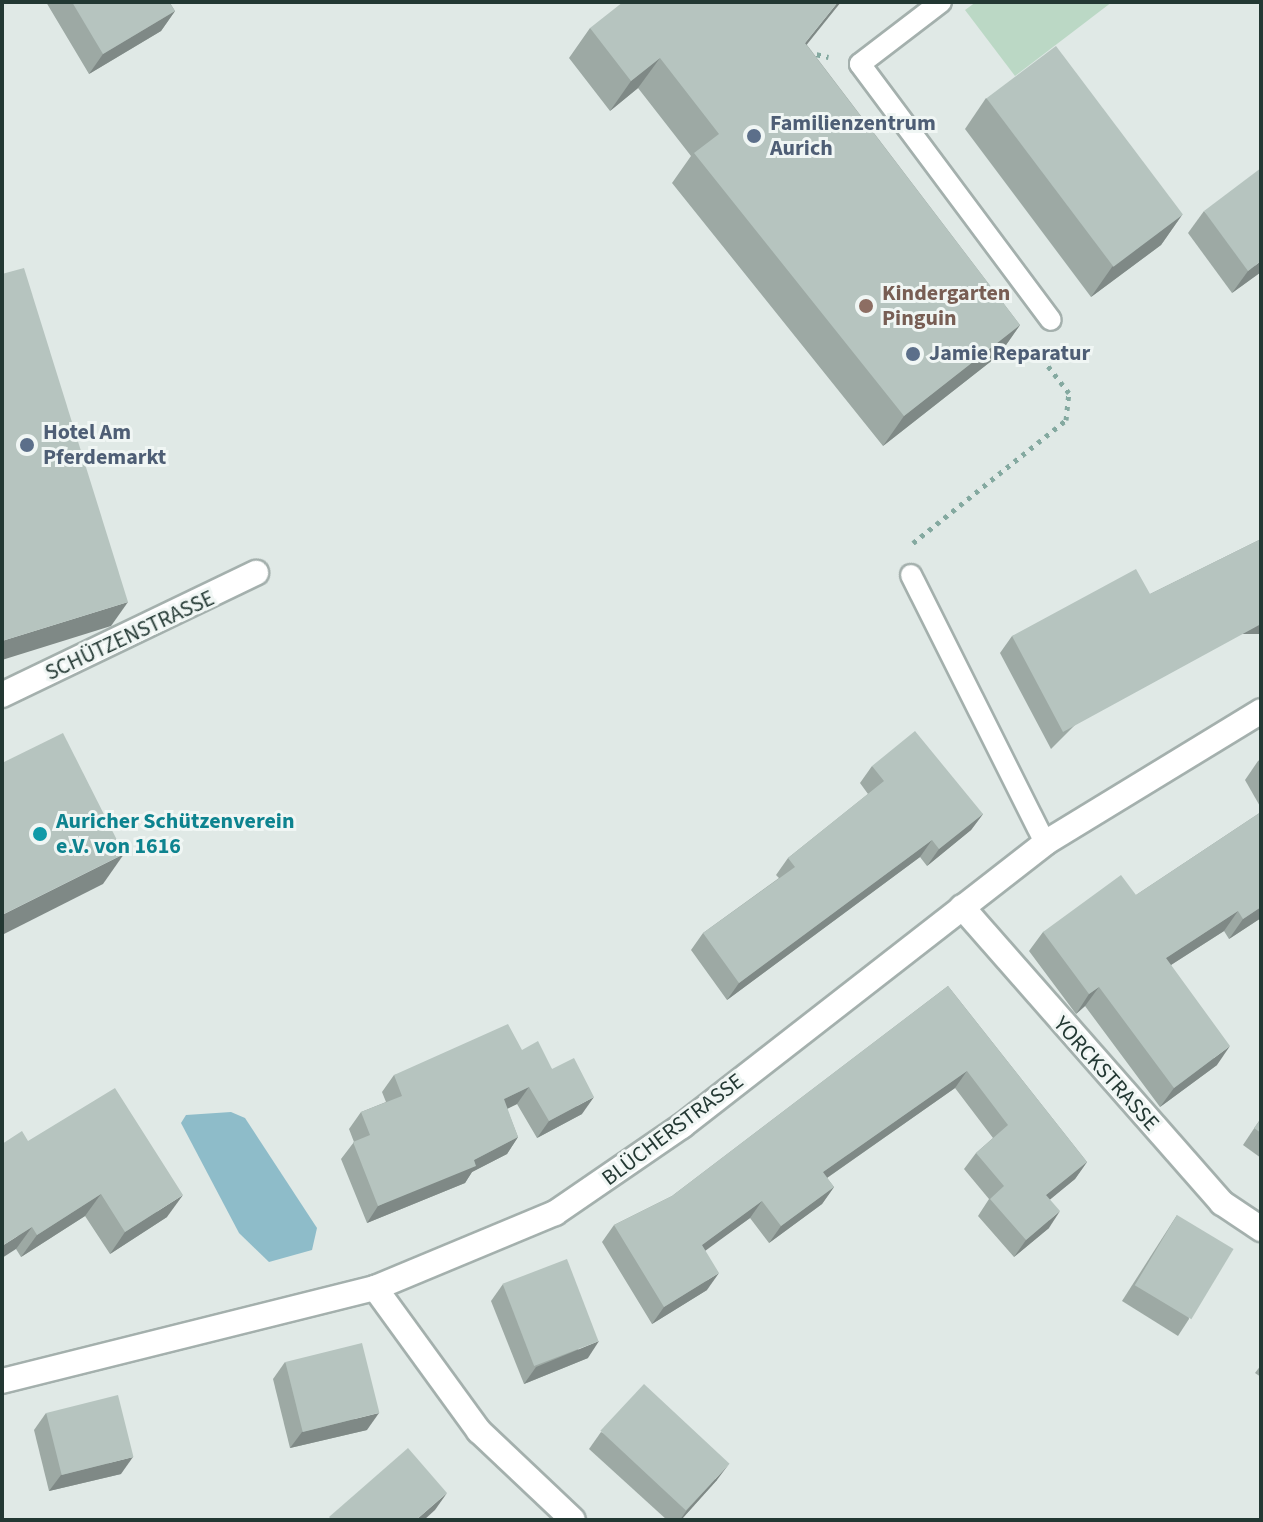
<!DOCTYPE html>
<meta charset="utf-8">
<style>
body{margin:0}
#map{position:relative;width:1263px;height:1522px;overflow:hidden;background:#e0e9e6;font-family:"Source Sans 3",sans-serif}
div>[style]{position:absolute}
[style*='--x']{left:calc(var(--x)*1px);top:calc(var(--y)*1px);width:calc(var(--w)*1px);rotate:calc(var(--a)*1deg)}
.green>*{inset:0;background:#bbd8c5}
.water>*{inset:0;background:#8ebcc9}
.path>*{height:5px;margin-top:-2.5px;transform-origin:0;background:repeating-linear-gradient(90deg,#84a9a0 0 4px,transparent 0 10px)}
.roads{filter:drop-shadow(2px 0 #a4b0ad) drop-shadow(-2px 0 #a4b0ad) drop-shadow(0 2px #a4b0ad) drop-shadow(0 -2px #a4b0ad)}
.lane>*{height:20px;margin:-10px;padding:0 10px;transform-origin:10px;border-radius:10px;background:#fff}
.street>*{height:24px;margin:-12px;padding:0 12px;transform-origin:12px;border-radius:12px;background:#fff}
.wall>*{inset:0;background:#9da9a4}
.shaded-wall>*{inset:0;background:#7f8986;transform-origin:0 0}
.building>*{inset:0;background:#b6c4bf;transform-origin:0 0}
.dots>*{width:22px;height:22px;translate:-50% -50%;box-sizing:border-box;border:4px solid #f0f6f4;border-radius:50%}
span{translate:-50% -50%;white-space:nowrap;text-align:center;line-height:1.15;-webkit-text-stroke:6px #f0f6f4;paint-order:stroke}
.service-label{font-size:22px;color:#4e5e75;font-weight:700}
.left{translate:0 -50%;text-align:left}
.education-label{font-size:22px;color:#785e54;font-weight:700}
.street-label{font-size:22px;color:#233833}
.culture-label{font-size:22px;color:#0d838f;font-weight:700}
.frame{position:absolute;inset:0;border:4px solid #233833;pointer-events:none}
</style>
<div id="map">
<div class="green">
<div style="clip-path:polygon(976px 2px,1112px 2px,1015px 76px,965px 10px)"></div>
</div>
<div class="water">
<div style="clip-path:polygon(231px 1112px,245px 1118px,317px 1228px,312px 1250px,269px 1262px,239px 1233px,181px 1123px,186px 1115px)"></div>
</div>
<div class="path">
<div style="--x:807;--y:52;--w:22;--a:13"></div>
<div style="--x:913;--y:543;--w:196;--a:-38.8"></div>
<div style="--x:1066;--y:420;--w:27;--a:-84"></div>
<div style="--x:1069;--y:393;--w:51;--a:-127.8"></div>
</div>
<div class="roads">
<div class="lane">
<div style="--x:941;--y:2;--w:102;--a:142.6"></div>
<div style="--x:860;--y:64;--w:319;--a:53.3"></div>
<div style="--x:911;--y:575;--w:300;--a:63.4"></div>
</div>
<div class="street">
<div style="--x:2;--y:695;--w:282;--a:-25.7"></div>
<div style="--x:962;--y:907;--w:394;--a:48.7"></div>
<div style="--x:1222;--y:1203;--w:47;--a:33.7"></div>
<div style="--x:375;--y:1288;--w:177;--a:54"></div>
<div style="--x:479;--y:1431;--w:129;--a:43.4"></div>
<div style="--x:2;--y:1381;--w:384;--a:-14"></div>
<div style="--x:375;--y:1288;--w:195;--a:-22.6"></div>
<div style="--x:555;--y:1213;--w:154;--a:-34.4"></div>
<div style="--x:682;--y:1126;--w:460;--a:-37.9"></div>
<div style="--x:1045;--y:843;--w:253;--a:-31.4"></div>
</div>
</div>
<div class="wall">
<div style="clip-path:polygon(46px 2px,172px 2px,170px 3px,175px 11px,161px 31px,89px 74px)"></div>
<div style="clip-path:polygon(590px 28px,807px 45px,1020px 325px,999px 355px,883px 446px,672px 183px,691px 156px,638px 88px,610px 111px,569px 58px)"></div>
<div style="clip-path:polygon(986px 98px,1182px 215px,1161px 245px,1091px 297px,965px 129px)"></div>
<div style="clip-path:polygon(1204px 211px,1261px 272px,1232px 293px,1188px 233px)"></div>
<div style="clip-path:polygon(1261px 539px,1051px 749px,1000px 653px,1012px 636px,1150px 594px)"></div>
<div style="clip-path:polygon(1261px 759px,1261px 808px,1245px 780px,1258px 761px)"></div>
<div style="clip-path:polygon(872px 766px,983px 814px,971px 830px,927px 866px,920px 857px,727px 1000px,691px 950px,703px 933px,779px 878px,776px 875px,788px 858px,868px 794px,860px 783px)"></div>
<div style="clip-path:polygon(1261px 812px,1261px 918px,1229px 939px,1224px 931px,1171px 965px,1217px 1065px,1160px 1107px,1085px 1006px,1076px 1014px,1029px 951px,1043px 932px,1136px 895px)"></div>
<div style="clip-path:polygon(948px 986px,1087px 1162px,1075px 1179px,1050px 1199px,1049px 1228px,1014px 1257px,978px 1216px,989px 1199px,964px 1169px,976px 1153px,993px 1138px,955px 1088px,827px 1178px,834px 1187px,822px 1204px,769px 1243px,750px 1218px,705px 1250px,707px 1290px,652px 1324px,602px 1242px,614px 1225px,672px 1196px)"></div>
<div style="clip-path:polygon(522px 1050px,552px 1069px,582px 1114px,537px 1138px,517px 1104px,507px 1109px,518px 1137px,507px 1154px,472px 1172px,465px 1183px,367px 1223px,341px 1159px,354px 1142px,349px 1129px,361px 1112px,386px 1102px,382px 1092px,394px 1075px)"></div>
<div style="clip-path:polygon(1261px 1118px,1261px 1158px,1243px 1145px)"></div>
<div style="clip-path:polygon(28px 1141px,167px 1217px,110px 1254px,85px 1216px,21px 1257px,16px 1249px)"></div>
<div style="clip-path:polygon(1177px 1215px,1189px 1319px,1178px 1336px,1122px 1301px)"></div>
<div style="clip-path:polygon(503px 1284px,588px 1358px,524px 1384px,491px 1301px)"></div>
<div style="clip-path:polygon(285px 1362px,367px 1430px,290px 1448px,273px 1379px)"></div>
<div style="clip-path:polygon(1261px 1365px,1261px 1377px,1255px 1373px)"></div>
<div style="clip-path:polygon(46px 1413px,121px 1474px,49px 1491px,34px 1430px)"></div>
<div style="clip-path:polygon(601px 1432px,717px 1480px,681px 1520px,667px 1520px,589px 1449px)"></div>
</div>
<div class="shaded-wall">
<div style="clip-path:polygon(838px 2px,841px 2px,784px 73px,805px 43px)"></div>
<div style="clip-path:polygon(175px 11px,161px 31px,89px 74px,103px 54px)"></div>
<div style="clip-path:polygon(660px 58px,638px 88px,610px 111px,631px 81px)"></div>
<div style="clip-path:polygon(1182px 215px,1161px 245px,1091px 297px,1112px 267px)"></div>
<div style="clip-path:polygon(1261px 261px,1261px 272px,1232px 293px,1248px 271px)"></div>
<div style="clip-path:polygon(1020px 325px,999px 355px,883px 446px,904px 416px)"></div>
<div style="clip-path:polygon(128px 602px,111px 626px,2px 660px,2px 641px)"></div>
<div style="left:1261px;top:624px;width:10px;height:226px;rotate:90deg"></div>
<div style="clip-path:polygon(983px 814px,971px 830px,927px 866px,939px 849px)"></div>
<div style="clip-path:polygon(932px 840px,920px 857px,727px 1000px,739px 983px)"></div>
<div style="clip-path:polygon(124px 854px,103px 884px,2px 935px,2px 915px)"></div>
<div style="clip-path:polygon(1261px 907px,1261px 918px,1229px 939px,1243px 919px)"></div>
<div style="clip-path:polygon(1238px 911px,1224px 931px,1152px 977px,1166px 958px)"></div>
<div style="clip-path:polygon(1099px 987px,1085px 1006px,1076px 1014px,1089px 994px)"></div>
<div style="clip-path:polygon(1230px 1046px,1217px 1065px,1160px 1107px,1174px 1088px)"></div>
<div style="clip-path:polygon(967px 1071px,955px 1088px,811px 1189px,823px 1172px)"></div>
<div style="clip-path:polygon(529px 1087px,517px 1104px,492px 1116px,504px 1099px)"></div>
<div style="clip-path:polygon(594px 1097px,582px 1114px,537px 1138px,549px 1121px)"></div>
<div style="clip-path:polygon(518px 1137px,507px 1154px,472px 1172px,465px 1183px,367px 1223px,378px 1206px,474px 1160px)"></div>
<div style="clip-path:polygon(1087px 1162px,1075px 1179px,1035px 1212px,1046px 1195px)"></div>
<div style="clip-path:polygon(834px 1187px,822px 1204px,769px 1243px,781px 1226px)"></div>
<div style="clip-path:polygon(101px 1194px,85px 1216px,21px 1257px,37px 1235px)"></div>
<div style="clip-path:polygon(183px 1195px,167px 1217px,110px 1254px,125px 1232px)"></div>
<div style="clip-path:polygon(762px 1201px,750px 1218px,690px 1262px,702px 1245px)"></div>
<div style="clip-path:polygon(1060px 1211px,1049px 1228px,1014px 1257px,1026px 1240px)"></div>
<div style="clip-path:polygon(32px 1227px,16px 1249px,2px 1258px,2px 1246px)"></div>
<div style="clip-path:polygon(719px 1273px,707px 1290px,652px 1324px,664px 1307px)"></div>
<div style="clip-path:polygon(599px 1341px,588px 1358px,524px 1384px,536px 1367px)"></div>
<div style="clip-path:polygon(379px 1413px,367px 1430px,290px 1448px,302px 1432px)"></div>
<div style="clip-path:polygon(133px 1457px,121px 1474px,49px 1491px,61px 1475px)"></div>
<div style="clip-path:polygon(729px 1464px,717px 1480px,681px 1520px,680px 1520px,687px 1510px)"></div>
<div style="clip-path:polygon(447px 1493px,435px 1510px,424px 1520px,416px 1520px)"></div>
</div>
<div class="building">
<div style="clip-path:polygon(72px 2px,169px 2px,175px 11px,103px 54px)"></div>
<div style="clip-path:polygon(623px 2px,838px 2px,805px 43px,1020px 325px,904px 416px,694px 153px,719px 134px,660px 58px,631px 81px,590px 28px)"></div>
<div style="left:1056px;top:46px;width:211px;height:87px;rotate:53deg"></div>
<div style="clip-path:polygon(1261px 168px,1261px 261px,1248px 271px,1204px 211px)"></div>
<div style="clip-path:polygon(24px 268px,128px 602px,2px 641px,2px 274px)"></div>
<div style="clip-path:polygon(1261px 539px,1261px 624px,1063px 732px,1012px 636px,1136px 569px,1150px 594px)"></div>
<div style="clip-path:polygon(915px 731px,983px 814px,939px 849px,932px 840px,739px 983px,703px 933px,795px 867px,788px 858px,884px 781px,872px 766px)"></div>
<div style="clip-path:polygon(63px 733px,124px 854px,2px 915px,2px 763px)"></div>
<div style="clip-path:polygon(1261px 812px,1261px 907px,1243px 919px,1238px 911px,1166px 958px,1230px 1046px,1174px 1088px,1099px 987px,1089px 994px,1043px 932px,1121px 875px,1136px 895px)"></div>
<div style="clip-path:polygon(948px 986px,1087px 1162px,1046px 1195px,1060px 1211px,1026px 1240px,990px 1199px,1004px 1186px,976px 1153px,1008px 1125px,967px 1071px,823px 1172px,834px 1187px,781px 1226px,762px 1201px,702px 1245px,719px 1273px,664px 1307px,614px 1225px,672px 1196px)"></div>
<div style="clip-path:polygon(508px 1024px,522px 1050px,538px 1041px,552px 1069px,574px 1058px,594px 1097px,549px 1121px,529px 1087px,504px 1099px,518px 1137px,474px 1160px,476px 1166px,378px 1206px,353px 1142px,370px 1135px,361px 1112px,402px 1096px,394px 1075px)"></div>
<div style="clip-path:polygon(115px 1088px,183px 1195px,125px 1232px,101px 1194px,37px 1235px,32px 1227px,2px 1246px,2px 1144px,22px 1131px,28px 1141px)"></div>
<div style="clip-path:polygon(1261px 1119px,1261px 1133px,1254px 1128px)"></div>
<div style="left:1177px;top:1215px;width:66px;height:82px;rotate:31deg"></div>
<div style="left:567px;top:1259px;width:88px;height:69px;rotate:69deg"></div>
<div style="left:362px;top:1343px;width:72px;height:79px;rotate:76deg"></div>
<div style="left:644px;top:1384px;width:117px;height:64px;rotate:43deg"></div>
<div style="left:118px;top:1395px;width:64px;height:74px;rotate:76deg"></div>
<div style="clip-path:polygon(408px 1448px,447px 1493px,416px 1520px,332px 1520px,329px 1517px)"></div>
</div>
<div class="dots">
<div style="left:754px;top:136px;background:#5c6f8a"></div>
<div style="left:866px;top:306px;background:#8d6e63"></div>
<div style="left:913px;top:354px;background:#5c6f8a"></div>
<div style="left:27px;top:445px;background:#5c6f8a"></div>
<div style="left:40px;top:834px;background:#0f9aa8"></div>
</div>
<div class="service-label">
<span class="left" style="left:770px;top:136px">Familienzentrum<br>Aurich</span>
<span class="left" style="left:929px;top:354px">Jamie Reparatur</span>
<span class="left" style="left:43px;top:445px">Hotel Am<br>Pferdemarkt</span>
</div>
<div class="education-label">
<span class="left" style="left:882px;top:306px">Kindergarten<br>Pinguin</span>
</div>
<div class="street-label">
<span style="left:130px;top:636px;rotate:-25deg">SCHÜTZENSTRASSE</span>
<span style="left:1106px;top:1074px;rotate:48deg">YORCKSTRASSE</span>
<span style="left:673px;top:1130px;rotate:-37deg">BLÜCHERSTRASSE</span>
</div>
<div class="culture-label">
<span class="left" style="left:56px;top:834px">Auricher Schützenverein<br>e.V. von 1616</span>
</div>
<div class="frame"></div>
</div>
